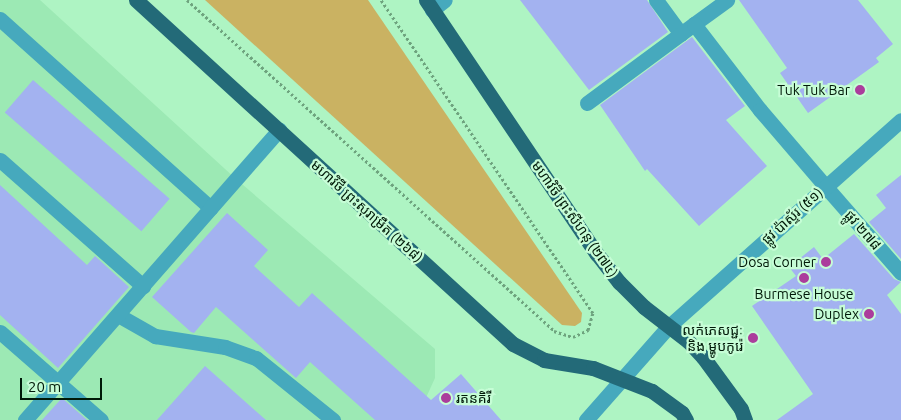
<!DOCTYPE html>
<meta charset="utf-8">
<style>
body{margin:0}
#map{position:relative;width:901px;height:420px;overflow:hidden;background:#aef4c3;font-family:Ubuntu,"Noto Sans Khmer",sans-serif}
div>[style]{position:absolute}
[style*='--x']{left:calc(var(--x)*1px);top:calc(var(--y)*1px);width:calc(var(--w)*1px);rotate:calc(var(--a)*1deg)}
.built>*{inset:0;background:#9ce9b4}
.green>*{inset:0;background:#cab262}
.building>*{inset:0;background:#a3b2f0;transform-origin:0 0}
.path>*{height:3px;margin-top:-1.5px;transform-origin:0;background:repeating-linear-gradient(90deg,#6ea37e 0 2.5px,transparent 0 5px)}
.service>*{height:15px;margin:-7.5px;padding:0 7.5px;transform-origin:7.5px;border-radius:7.5px;background:#46a9bd}
.minor>*{height:15px;margin:-7.5px;padding:0 7.5px;transform-origin:7.5px;border-radius:7.5px;background:#46a9bd}
.tertiary>*{height:15px;margin:-7.5px;padding:0 7.5px;transform-origin:7.5px;border-radius:7.5px;background:#46a9bd}
.primary>*{height:15px;margin:-7.5px;padding:0 7.5px;transform-origin:7.5px;border-radius:7.5px;background:#236a78}
.dots>*{width:14px;height:14px;translate:-50% -50%;box-sizing:border-box;border:2px solid #c6fdd6;border-radius:50%}
span{translate:-50% -50%;white-space:nowrap;text-align:center;line-height:1.15;-webkit-text-stroke:4.5px #c6fdd6;paint-order:stroke}
.poi-label{font-size:14px;color:#001908}
.right{translate:-100% -50%;text-align:right}
.left{translate:0 -50%;text-align:left}
.street-label{font-size:14px;color:#001908}
.scale{position:absolute;left:20px;top:378px;width:82px;height:22px;box-sizing:border-box;border:2px solid #001908;border-top:0;padding-left:6px;font-size:15px;line-height:18px;white-space:nowrap;color:#001908;-webkit-text-stroke:4px #c6fdd6;paint-order:stroke}
</style>
<div id="map">
<div class="built">
<div style="clip-path:polygon(0 0,40px 0,236px 179px,435px 349px,435px 378px,425px 400px,408px 420px,0 420px)"></div>
</div>
<div class="green">
<div style="clip-path:polygon(205px 0,368px 0,582px 313px,581px 322px,575px 326px,562px 325px)"></div>
</div>
<div class="building">
<div style="clip-path:polygon(520px 0,647px 0,668px 32px,589px 90px)"></div>
<div style="clip-path:polygon(739px 0,858px 0,893px 44px,876px 58px,879px 62px,808px 113px,780px 73px,787px 68px)"></div>
<div style="clip-path:polygon(692px 37px,745px 106px,726px 120px,767px 166px,699px 226px,647px 169px,645px 171px,600px 105px)"></div>
<div style="left:33px;top:80px;width:181px;height:43px;rotate:41deg"></div>
<div style="clip-path:polygon(901px 175px,901px 259px,869px 222px,886px 208px,876px 195px)"></div>
<div style="clip-path:polygon(0 185px,87px 265px,95px 256px,129px 287px,58px 368px,0 315px)"></div>
<div style="clip-path:polygon(227px 213px,268px 250px,254px 266px,299px 307px,312px 293px,431px 400px,461px 374px,501px 420px,375px 420px,310px 362px,296px 378px,216px 307px,194px 333px,191px 332px,152px 297px)"></div>
<div style="clip-path:polygon(854px 234px,894px 279px,901px 282px,887px 295px,901px 314px,901px 420px,777px 420px,813px 394px,752px 306px,796px 276px,789px 267px,814px 247px,823px 259px)"></div>
<div style="clip-path:polygon(205px 366px,266px 420px,157px 420px)"></div>
<div style="clip-path:polygon(62px 398px,87px 420px,42px 420px)"></div>
</div>
<div class="path">
<div style="--x:187;--y:0;--w:494;--a:42"></div>
<div style="--x:554;--y:331;--w:20;--a:18"></div>
<div style="--x:573;--y:337;--w:17;--a:-25"></div>
<div style="--x:588;--y:330;--w:18;--a:-74"></div>
<div style="--x:593;--y:313;--w:378;--a:-124.1"></div>
</div>
<div class="service">
<div style="--x:656;--y:0;--w:42;--a:53.7"></div>
<div style="--x:432;--y:10;--w:16;--a:-38"></div>
<div style="--x:0;--y:19;--w:283;--a:41.9"></div>
<div style="--x:694;--y:24;--w:41;--a:-36"></div>
<div style="--x:587;--y:103;--w:133;--a:-36.4"></div>
<div style="--x:694;--y:24;--w:108;--a:52.5"></div>
<div style="--x:760;--y:110;--w:101;--a:49.4"></div>
<div style="--x:0;--y:160;--w:191;--a:41.4"></div>
<div style="--x:118;--y:315;--w:43;--a:29.6"></div>
<div style="--x:155;--y:336;--w:71;--a:8.9"></div>
<div style="--x:225;--y:347;--w:33;--a:20"></div>
<div style="--x:256;--y:358;--w:99;--a:38.8"></div>
<div style="--x:0;--y:332;--w:134;--a:41.1"></div>
<div style="--x:25;--y:420;--w:386;--a:-48.8"></div>
</div>
<div class="minor">
<div style="--x:826;--y:187;--w:114;--a:48.9"></div>
</div>
<div class="tertiary">
<div style="--x:586;--y:420;--w:125;--a:-48.6"></div>
<div style="--x:669;--y:326;--w:310;--a:-41.6"></div>
</div>
<div class="primary">
<div style="--x:136;--y:0;--w:510;--a:42.38"></div>
<div style="--x:513;--y:344;--w:35;--a:27"></div>
<div style="--x:544;--y:360;--w:50;--a:9.3"></div>
<div style="--x:593;--y:368;--w:63;--a:21.3"></div>
<div style="--x:652;--y:391;--w:37;--a:36"></div>
<div style="--x:682;--y:413;--w:8;--a:60"></div>
<div style="--x:426;--y:0;--w:306;--a:56.1"></div>
<div style="--x:597;--y:254;--w:36;--a:52"></div>
<div style="--x:619;--y:282;--w:35;--a:45"></div>
<div style="--x:644;--y:307;--w:56;--a:37.7"></div>
<div style="--x:688;--y:341;--w:22;--a:47"></div>
<div style="--x:703;--y:357;--w:64;--a:53.8"></div>
<div style="--x:741;--y:409;--w:12;--a:70"></div>
</div>
<div class="dots">
<div style="left:860px;top:90px;background:#ab3d9c"></div>
<div style="left:826px;top:262px;background:#ab3d9c"></div>
<div style="left:804px;top:278px;background:#ab3d9c"></div>
<div style="left:869px;top:314px;background:#ab3d9c"></div>
<div style="left:753px;top:338px;background:#ab3d9c"></div>
<div style="left:446px;top:398px;background:#ab3d9c"></div>
</div>
<div class="poi-label">
<span class="right" style="left:850px;top:90px">Tuk Tuk Bar</span>
<span class="right" style="left:816px;top:262px">Dosa Corner</span>
<span style="left:804px;top:294px">Burmese House</span>
<span class="right" style="left:859px;top:314px">Duplex</span>
<span class="right" style="left:743px;top:338px">លក់ភេសជ្ជៈ<br>និង ម្ហូបកូរ៉េ</span>
<span class="left" style="left:456px;top:398px">រតនគិរី</span>
</div>
<div class="street-label">
<span style="left:367px;top:211px;rotate:42deg">មហាវិថី ព្រះសុរាម្រឹត (២៦៨)</span>
<span style="left:792px;top:216px;rotate:-42deg">ផ្លូវ ប៉ាស្ទ័រ (៥១)</span>
<span style="left:575px;top:219px;rotate:55deg">មហាវិថី ព្រះសីហនុ (២៧៤)</span>
<span style="left:863px;top:230px;rotate:49deg">ផ្លូវ ២៧៨</span>
</div>
<div class="scale">20 m</div>
</div>
